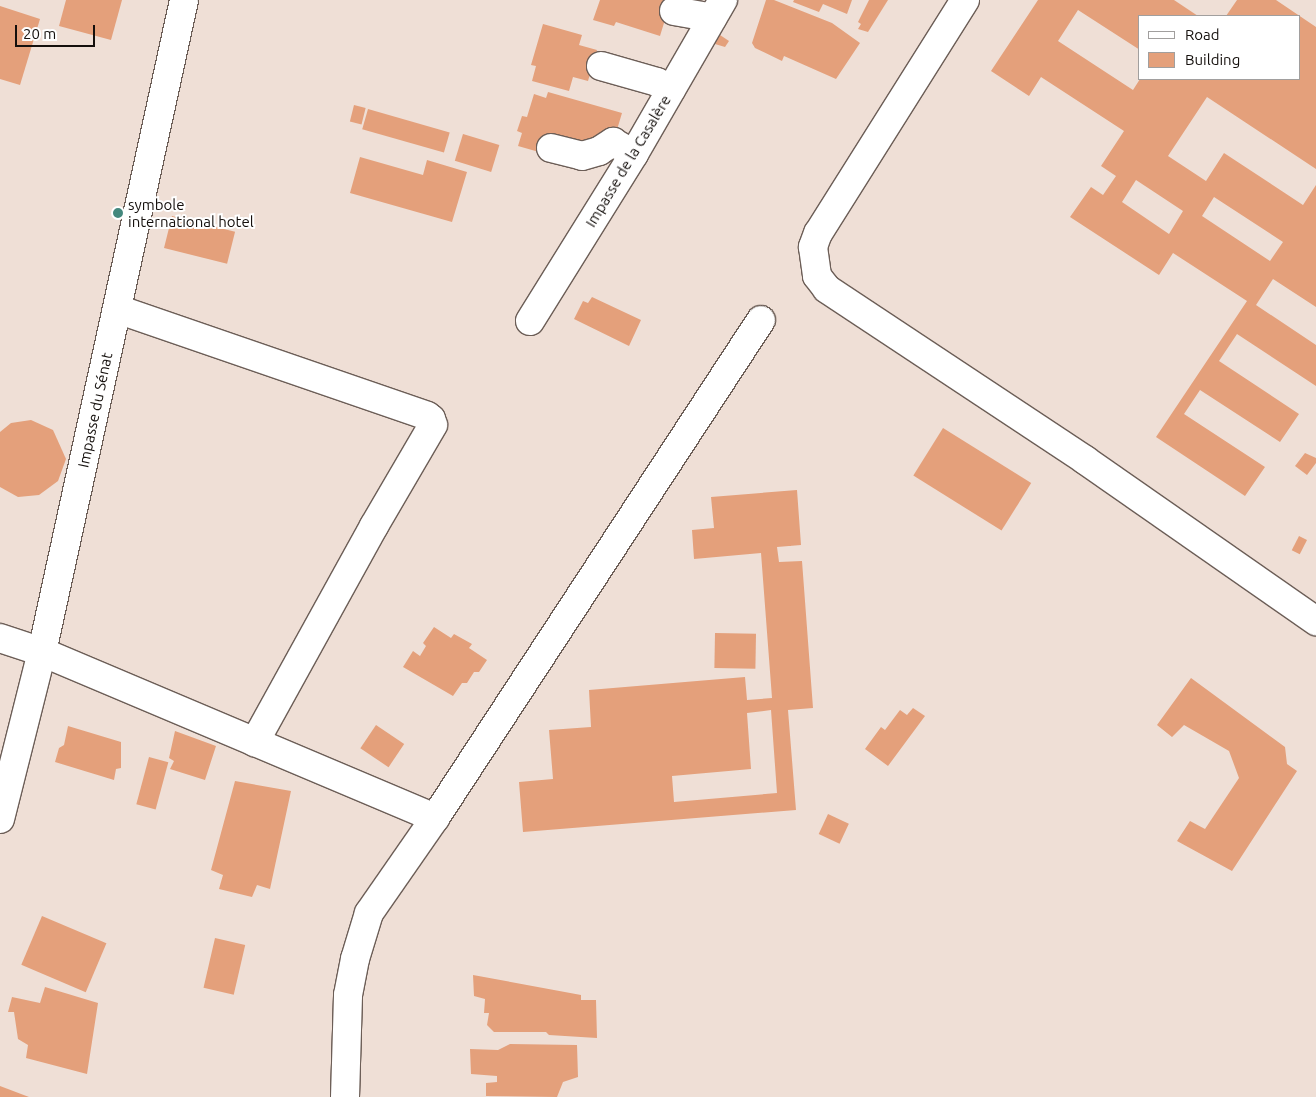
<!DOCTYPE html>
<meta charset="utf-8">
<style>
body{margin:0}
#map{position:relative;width:1316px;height:1097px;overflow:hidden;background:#efdfd6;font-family:Ubuntu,sans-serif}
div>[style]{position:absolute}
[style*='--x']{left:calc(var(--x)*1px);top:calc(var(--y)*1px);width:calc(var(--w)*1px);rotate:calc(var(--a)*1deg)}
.building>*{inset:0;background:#e4a07b;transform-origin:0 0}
.roads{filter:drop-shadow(1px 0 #6c5e57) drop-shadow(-1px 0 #6c5e57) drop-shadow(0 1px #6c5e57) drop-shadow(0 -1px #6c5e57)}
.minor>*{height:28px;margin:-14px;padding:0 14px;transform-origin:14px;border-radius:14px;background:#fff}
.dots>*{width:14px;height:14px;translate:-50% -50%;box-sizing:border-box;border:2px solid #fff;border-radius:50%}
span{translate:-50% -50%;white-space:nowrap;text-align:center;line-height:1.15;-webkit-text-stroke:4px #fff;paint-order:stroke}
.street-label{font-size:15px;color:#140f0c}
.poi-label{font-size:15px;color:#140f0c}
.left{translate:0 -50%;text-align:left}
.legend{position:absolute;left:1138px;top:15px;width:162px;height:65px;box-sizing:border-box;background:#fff;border:1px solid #a19f9e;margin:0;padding:6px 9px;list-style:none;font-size:15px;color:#140f0c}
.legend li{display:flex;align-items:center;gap:10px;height:25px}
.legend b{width:25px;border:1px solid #a19f9e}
.scale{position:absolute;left:15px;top:25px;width:80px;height:22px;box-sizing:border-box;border:2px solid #140f0c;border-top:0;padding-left:6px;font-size:15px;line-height:18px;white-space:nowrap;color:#140f0c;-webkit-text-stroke:4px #fff;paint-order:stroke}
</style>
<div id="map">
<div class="building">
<div style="clip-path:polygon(66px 0,122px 0,111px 40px,59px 26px)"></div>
<div style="clip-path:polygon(600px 0,671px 0,660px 36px,616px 22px,614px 26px,593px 20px)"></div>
<div style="clip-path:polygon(766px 0,774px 0,832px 23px,860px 43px,836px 79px,784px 56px,782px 61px,755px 48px,752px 43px)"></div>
<div style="clip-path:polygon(794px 0,852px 0,847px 14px,823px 4px,819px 12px,793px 2px)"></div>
<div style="clip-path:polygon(869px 0,888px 0,868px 32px,858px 29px,861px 24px,858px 22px)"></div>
<div style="clip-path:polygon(evenodd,1038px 0,1174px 0,1198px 16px,1140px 16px,1140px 50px,1078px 10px,1058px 41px,1133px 90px,1140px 79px,1300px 79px,1300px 16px,1226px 16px,1237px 0,1276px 0,1316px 27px,1316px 169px,1207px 97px,1168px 156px,1206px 181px,1224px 153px,1303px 205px,1316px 185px,1316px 307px,1273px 279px,1256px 305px,1316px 345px,1316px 386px,1237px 334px,1219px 361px,1299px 414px,1280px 442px,1200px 390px,1184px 414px,1265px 467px,1245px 496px,1156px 437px,1247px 301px,1173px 253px,1159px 275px,1070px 217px,1091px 187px,1103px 195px,1116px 176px,1101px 166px,1124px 131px,1041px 77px,1029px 96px,991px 71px,1038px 0,1136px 180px,1183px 211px,1169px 234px,1122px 202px,1136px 180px,1038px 0,1214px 197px,1283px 242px,1270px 261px,1202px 216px,1214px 197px)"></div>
<div style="clip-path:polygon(0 6px,40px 19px,20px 85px,0 79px)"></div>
<div style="clip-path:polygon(543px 24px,582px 35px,579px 45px,597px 50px,588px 81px,573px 77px,569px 91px,532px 81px,536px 66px,531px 65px)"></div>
<div style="clip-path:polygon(720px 35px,729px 41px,725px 47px,715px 44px)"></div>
<div style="clip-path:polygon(548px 92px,622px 113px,616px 133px,592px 144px,575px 140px,574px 146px,546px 154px,518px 146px,522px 133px,517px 131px,522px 116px,527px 117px,534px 94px,546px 98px)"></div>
<div style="left:354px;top:105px;width:12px;height:17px;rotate:14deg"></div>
<div style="left:368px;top:109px;width:85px;height:21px;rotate:16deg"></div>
<div style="left:463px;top:134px;width:38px;height:28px;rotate:17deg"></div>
<div style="clip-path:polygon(360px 157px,423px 175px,427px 160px,467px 172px,452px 222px,350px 193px)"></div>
<div style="left:172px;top:216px;width:65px;height:33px;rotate:14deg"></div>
<div style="clip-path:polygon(592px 297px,641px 320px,629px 346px,574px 319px,583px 301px,588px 303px)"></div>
<div style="clip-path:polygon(31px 420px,53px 430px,66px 459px,58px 481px,39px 495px,18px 497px,0 487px,0 432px,11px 423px)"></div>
<div style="left:943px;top:428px;width:104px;height:56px;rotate:32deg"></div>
<div style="clip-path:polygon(1305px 453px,1316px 458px,1316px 463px,1307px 475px,1295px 466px)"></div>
<div style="clip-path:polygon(evenodd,797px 490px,801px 545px,777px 547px,779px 562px,802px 561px,813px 708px,788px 710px,796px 810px,523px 832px,519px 782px,553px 779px,549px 730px,591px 727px,589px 690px,745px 677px,747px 700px,772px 698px,761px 553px,694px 559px,692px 530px,714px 528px,711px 497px,797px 490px,771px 710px,777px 793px,674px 802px,672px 776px,751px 769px,747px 713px,771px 710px)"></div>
<div style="left:1299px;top:536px;width:9px;height:16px;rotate:27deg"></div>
<div style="clip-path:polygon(434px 627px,451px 638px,454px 634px,472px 644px,469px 648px,487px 660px,479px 672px,474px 672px,467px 683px,462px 683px,453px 696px,403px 667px,413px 651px,420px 656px,426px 646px,423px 643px)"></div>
<div style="left:715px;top:633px;width:41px;height:35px;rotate:1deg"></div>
<div style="clip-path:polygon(1191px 678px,1285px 747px,1287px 764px,1297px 771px,1232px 871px,1177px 841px,1190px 821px,1205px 829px,1239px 778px,1229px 751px,1184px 725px,1172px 737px,1157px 725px)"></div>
<div style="clip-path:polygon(913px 708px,925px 716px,888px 766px,865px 749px,881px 727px,885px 730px,900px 710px,907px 715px)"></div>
<div style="left:376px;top:725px;width:34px;height:28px;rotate:34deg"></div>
<div style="clip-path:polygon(68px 726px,121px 742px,121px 768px,116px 769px,114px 780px,55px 762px,59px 748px,64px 745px)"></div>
<div style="clip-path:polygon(175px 731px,216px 746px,205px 780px,170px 769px,174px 761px,169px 758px)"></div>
<div style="left:149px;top:757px;width:20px;height:49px;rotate:15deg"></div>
<div style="clip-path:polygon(235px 781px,291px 791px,270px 889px,257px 885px,252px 897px,219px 889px,223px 875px,211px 870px)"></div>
<div style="left:828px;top:814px;width:23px;height:22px;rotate:25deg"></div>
<div style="left:42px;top:916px;width:70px;height:53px;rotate:23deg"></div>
<div style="left:215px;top:938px;width:31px;height:51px;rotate:13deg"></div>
<div style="clip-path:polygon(473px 975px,581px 995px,581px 1000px,596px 1000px,597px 1038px,549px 1035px,546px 1032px,494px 1032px,487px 1025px,489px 1013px,484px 1013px,485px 999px,474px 996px)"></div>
<div style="clip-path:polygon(45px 987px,98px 1003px,87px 1074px,26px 1058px,28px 1045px,18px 1039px,14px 1012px,8px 1012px,12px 997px,40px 1003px)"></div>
<div style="clip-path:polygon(510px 1044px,577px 1045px,578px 1077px,563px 1082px,557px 1097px,486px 1096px,486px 1083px,497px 1082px,497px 1076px,471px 1074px,470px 1049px,498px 1050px)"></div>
<div style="clip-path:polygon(0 1086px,29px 1097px,0 1097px)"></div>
</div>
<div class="roads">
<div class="minor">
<div style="--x:965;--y:0;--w:275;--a:122.2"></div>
<div style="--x:818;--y:233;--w:15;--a:110"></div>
<div style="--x:813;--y:247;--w:29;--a:82"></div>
<div style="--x:817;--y:276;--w:16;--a:52"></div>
<div style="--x:827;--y:289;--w:310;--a:33.5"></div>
<div style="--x:1085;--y:460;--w:282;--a:34.9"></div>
<div style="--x:674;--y:11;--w:39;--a:10"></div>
<div style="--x:601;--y:66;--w:58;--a:15.9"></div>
<div style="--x:657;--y:82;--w:16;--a:27"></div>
<div style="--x:551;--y:148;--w:32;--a:14"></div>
<div style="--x:582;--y:156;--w:18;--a:-16"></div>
<div style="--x:599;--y:151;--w:17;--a:-33"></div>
<div style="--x:613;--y:142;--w:24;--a:30"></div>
<div style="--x:117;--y:309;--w:328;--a:19"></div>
<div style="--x:427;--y:416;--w:5;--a:37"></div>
<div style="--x:431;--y:419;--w:6;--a:72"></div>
<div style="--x:433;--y:425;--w:117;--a:120.3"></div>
<div style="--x:374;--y:526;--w:247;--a:118.9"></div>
<div style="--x:530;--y:321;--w:197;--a:-58.1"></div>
<div style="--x:634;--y:154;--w:178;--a:-60"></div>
<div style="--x:0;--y:638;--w:44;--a:18.4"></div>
<div style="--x:42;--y:652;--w:427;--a:22.9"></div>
<div style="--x:0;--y:819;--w:172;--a:-75.9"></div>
<div style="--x:42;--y:652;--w:667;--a:-77.71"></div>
<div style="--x:345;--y:1097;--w:102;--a:-88.3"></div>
<div style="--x:348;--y:995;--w:37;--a:-79"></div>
<div style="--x:355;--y:959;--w:48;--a:-73.1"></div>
<div style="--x:369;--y:913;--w:116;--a:-55.2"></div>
<div style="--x:435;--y:818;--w:595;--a:-56.79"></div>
</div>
</div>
<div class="dots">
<div style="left:118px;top:213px;background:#43887d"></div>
</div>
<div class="street-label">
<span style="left:628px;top:161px;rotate:-59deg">Impasse de la Casalère</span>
<span style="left:95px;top:410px;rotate:-78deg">Impasse du Sénat</span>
</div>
<div class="poi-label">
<span class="left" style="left:128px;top:213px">symbole<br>international hotel</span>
</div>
<ul class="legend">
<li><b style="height:6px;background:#fff"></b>Road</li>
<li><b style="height:14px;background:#e4a07b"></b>Building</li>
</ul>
<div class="scale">20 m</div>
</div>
